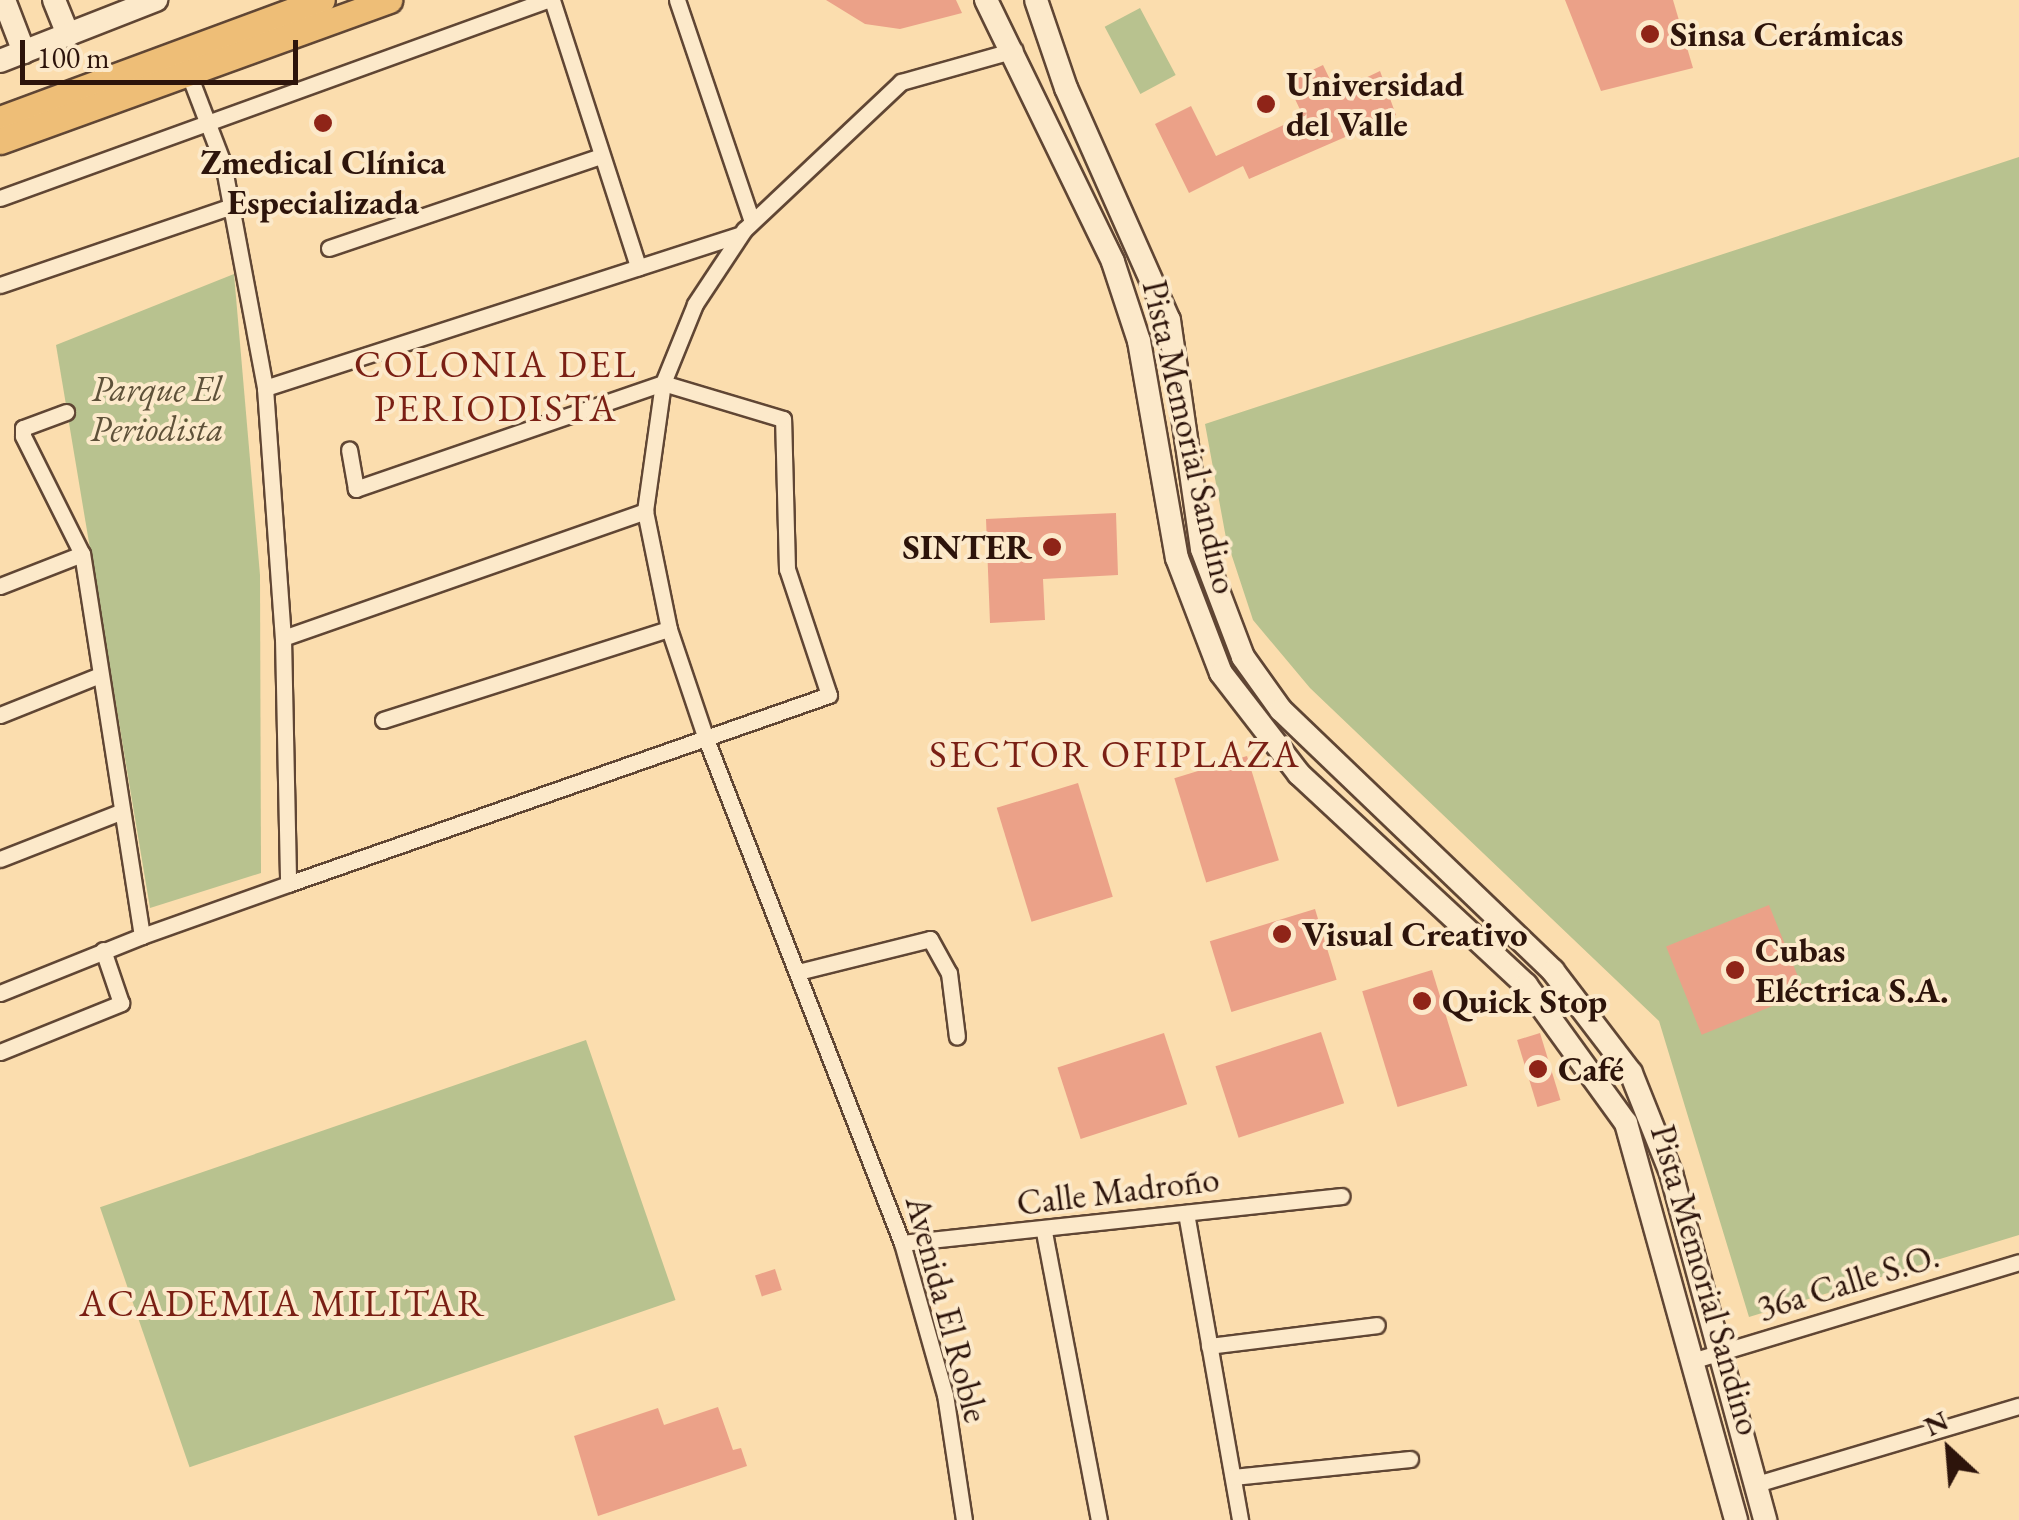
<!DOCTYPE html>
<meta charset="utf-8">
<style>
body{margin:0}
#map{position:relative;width:2019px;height:1520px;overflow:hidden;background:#fbddae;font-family:"EB Garamond",serif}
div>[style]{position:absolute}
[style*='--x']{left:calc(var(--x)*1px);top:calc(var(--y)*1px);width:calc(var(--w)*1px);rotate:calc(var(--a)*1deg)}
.green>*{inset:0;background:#b8c28f;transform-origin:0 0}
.building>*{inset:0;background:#eba188;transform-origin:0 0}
.roads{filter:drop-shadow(2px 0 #604634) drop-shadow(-2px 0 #604634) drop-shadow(0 2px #604634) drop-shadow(0 -2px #604634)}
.street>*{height:15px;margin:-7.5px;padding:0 7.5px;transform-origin:7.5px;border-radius:7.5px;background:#fce9ca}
.secondary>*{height:22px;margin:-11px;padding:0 11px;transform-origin:11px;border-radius:11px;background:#fce9ca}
.primary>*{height:25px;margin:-12.5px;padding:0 12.5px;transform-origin:12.5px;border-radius:12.5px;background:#eebe77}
.dots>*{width:28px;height:28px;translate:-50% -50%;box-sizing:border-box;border:5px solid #fce9ca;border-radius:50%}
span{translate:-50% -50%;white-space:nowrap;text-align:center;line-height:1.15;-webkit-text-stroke:8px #fce9ca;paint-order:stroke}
.poi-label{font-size:35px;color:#2d140b;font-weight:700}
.left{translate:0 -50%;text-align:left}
.right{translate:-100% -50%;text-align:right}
.park-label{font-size:35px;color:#5e5139;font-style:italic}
.street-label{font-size:35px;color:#2d140b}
.neighbourhood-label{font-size:38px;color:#7a1f14;letter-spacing:2.5px}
.north{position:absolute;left:1899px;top:1400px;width:100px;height:100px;-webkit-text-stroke:8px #fce9ca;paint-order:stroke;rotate:334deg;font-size:28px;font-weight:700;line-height:40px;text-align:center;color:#2d140b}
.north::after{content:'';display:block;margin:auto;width:35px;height:45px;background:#2d140b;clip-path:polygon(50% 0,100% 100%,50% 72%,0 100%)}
.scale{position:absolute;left:20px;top:40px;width:278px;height:45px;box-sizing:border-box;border:5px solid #2d140b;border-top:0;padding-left:12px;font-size:30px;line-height:35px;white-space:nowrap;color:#2d140b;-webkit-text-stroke:8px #fce9ca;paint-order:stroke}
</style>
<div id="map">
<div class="green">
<div style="left:1140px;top:8px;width:76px;height:40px;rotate:62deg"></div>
<div style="clip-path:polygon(2019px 157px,2019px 1235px,1749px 1317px,1659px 1021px,1310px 688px,1253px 620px,1226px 538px,1205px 424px)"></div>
<div style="clip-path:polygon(234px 274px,260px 575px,261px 873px,150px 908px,56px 345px)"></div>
<div style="left:586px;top:1040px;width:275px;height:514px;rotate:71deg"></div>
</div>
<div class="building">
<div style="clip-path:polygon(826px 0,956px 0,962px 13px,900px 29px,865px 24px)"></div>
<div style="clip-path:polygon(1565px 0,1673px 0,1693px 68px,1601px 91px)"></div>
<div style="clip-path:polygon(1323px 65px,1336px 92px,1380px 71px,1396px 115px,1249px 179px,1243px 166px,1189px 193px,1155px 124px,1191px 106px,1216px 156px,1303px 116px,1287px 82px)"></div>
<div style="clip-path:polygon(1116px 513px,1118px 575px,1043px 579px,1045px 620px,990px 623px,986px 519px)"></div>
<div style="left:1247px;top:756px;width:109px;height:76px;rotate:73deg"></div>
<div style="left:1078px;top:783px;width:119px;height:85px;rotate:73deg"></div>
<div style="left:1769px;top:905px;width:95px;height:111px;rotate:68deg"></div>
<div style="left:1315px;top:909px;width:74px;height:110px;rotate:73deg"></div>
<div style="left:1432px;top:970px;width:121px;height:73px;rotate:73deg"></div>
<div style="left:1321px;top:1032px;width:75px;height:111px;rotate:72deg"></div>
<div style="left:1164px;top:1033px;width:75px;height:112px;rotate:72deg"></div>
<div style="left:1540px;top:1033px;width:70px;height:24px;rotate:73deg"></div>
<div style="left:775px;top:1269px;width:22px;height:21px;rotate:72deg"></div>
<div style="clip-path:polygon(718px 1407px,733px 1450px,741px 1448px,747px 1466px,598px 1516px,574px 1436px,658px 1408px,664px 1425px)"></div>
</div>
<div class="roads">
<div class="street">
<div style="--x:552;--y:0;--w:281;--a:72.1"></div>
<div style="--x:677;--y:0;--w:234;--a:71.3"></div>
<div style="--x:188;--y:72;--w:97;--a:69"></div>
<div style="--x:223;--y:163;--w:229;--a:79.4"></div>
<div style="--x:265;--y:388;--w:251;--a:85.9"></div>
<div style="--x:283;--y:638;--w:246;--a:88.8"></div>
<div style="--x:288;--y:884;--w:573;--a:-19.26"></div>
<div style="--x:829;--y:695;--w:133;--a:-108.4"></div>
<div style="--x:787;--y:569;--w:150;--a:-91.5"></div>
<div style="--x:783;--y:419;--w:125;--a:-163.3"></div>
<div style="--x:663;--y:383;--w:325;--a:161"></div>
<div style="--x:356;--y:489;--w:40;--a:-100"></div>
<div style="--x:0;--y:198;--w:582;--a:-19.9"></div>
<div style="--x:329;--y:248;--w:287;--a:-18.7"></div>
<div style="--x:0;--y:285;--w:245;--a:-18.8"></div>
<div style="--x:265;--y:388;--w:498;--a:-17.9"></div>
<div style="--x:0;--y:586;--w:88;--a:-21.3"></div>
<div style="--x:283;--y:638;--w:384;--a:-19.3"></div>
<div style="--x:0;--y:715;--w:108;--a:-21.8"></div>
<div style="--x:383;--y:720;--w:300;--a:-17.7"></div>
<div style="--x:0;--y:859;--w:129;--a:-21.4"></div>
<div style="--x:142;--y:936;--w:155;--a:-19.6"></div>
<div style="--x:798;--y:972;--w:136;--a:-14"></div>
<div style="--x:930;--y:939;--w:39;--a:61"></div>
<div style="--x:949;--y:973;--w:64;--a:82.9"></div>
<div style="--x:0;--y:993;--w:153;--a:-21.9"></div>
<div style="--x:142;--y:936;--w:387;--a:-98.9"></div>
<div style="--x:82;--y:554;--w:132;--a:-116.6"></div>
<div style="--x:23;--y:436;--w:8;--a:-90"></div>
<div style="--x:23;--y:428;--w:46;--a:-20.4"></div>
<div style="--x:0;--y:1052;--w:131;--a:-22"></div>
<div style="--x:121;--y:1003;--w:56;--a:-108.8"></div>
<div style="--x:1186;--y:1213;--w:312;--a:80"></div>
<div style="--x:1044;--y:1232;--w:293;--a:79.2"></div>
<div style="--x:902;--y:1243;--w:442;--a:-6.1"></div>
<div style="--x:1209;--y:1346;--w:169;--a:-7.1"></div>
<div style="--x:1695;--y:1360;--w:338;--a:-16.8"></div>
<div style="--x:1233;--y:1477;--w:178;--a:-5.8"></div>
<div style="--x:1760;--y:1483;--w:270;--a:-16.6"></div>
<div style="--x:964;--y:1520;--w:126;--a:-98.6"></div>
<div style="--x:945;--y:1395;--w:158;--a:-105.8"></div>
<div style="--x:902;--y:1243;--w:541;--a:-111.25"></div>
<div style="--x:706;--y:739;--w:116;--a:-108.6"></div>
<div style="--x:669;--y:629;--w:120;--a:-101.5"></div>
<div style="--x:645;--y:511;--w:129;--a:-82"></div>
<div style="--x:663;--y:383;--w:85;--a:-67.9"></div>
<div style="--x:695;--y:304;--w:89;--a:-56.5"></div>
<div style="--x:744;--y:230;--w:216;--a:-43.3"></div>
<div style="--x:901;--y:82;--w:118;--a:-15.7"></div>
</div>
<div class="secondary">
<div style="--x:4;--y:0;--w:56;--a:69"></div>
<div style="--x:54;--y:0;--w:38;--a:68"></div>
<div style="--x:986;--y:0;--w:291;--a:64.1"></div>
<div style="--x:1113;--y:262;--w:83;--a:71.8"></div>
<div style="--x:1139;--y:341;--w:220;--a:80.1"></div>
<div style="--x:1177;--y:558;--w:123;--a:69.1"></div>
<div style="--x:1221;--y:673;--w:128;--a:52.3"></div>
<div style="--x:1299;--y:774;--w:310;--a:42.9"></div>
<div style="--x:1526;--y:985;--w:170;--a:54.1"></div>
<div style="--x:1626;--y:1123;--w:412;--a:74.5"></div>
<div style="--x:1036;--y:0;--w:93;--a:71.2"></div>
<div style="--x:1066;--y:88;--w:254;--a:66.1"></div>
<div style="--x:1169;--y:320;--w:231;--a:81.8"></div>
<div style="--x:1202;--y:549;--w:116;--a:69.2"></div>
<div style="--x:1243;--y:657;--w:65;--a:54.4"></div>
<div style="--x:1281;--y:710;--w:377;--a:43.8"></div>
<div style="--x:1553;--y:971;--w:128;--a:52.6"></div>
<div style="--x:1631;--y:1073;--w:108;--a:68.2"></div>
<div style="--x:1671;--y:1173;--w:360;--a:74.8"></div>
<div style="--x:0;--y:61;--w:168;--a:-21.4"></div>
</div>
<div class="primary">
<div style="--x:0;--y:119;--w:343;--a:-20.3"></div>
<div style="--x:0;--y:141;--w:414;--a:-19.9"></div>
</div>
</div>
<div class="dots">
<div style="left:1650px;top:34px;background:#8f2418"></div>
<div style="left:1266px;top:104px;background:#8f2418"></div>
<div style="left:323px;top:123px;background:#8f2418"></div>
<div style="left:1052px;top:547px;background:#8f2418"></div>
<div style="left:1282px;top:934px;background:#8f2418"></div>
<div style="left:1735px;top:970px;background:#8f2418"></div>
<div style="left:1422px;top:1001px;background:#8f2418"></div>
<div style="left:1538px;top:1069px;background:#8f2418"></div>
</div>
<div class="poi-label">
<span class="left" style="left:1670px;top:34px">Sinsa Cerámicas</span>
<span class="left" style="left:1286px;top:104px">Universidad<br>del Valle</span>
<span style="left:323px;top:182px">Zmedical Clínica<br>Especializada</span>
<span class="right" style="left:1032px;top:547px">SINTER</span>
<span class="left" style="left:1302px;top:934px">Visual Creativo</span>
<span class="left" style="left:1755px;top:970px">Cubas<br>Eléctrica S.A.</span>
<span class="left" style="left:1442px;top:1001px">Quick Stop</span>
<span class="left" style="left:1558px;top:1069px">Café</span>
</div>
<div class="park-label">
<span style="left:157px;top:409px">Parque El<br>Periodista</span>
</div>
<div class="street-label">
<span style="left:1190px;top:437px;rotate:77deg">Pista Memorial Sandino</span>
<span style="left:1118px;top:1191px;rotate:-7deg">Calle Madroño</span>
<span style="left:1706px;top:1280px;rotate:74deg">Pista Memorial Sandino</span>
<span style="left:1848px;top:1282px;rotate:-17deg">36a Calle S.O.</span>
<span style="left:947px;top:1309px;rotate:75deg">Avenida El Roble</span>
</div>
<div class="neighbourhood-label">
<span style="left:496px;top:386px">COLONIA DEL<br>PERIODISTA</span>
<span style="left:1115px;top:754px">SECTOR OFIPLAZA</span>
<span style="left:283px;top:1303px">ACADEMIA MILITAR</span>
</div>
<div class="north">N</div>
<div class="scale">100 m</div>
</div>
